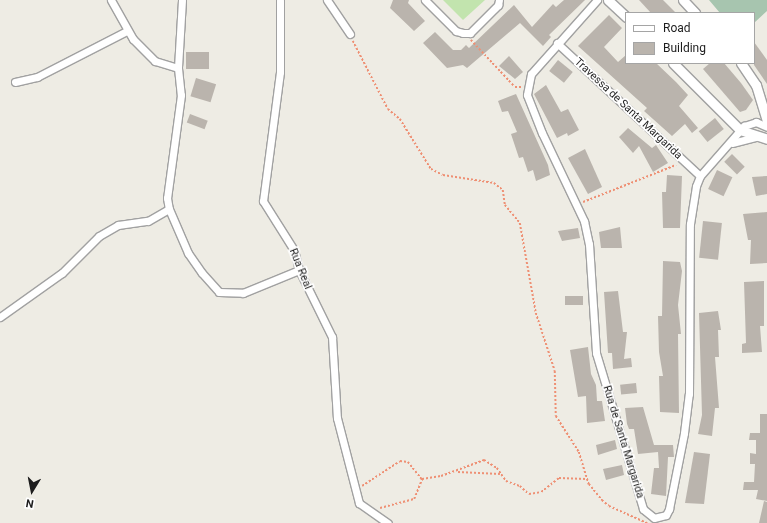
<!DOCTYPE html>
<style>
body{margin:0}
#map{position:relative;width:767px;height:523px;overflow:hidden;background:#eeece4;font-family:Roboto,sans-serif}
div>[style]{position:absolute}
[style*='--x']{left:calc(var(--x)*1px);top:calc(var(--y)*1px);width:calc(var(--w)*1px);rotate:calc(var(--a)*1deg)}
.grass>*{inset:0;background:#c2e4ae}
.cemetery>*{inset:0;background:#a7c5af}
.building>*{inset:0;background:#bab4ad;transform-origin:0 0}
.path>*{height:1.5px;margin-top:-0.75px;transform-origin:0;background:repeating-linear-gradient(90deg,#ee9074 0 2px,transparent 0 4px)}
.roads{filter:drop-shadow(1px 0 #a1a1a1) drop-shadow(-1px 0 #a1a1a1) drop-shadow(0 1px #a1a1a1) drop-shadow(0 -1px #a1a1a1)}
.minor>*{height:7px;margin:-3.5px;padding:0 3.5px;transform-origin:3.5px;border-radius:3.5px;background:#fff}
.tertiary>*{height:9px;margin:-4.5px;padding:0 4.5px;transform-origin:4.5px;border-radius:4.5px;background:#fff}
span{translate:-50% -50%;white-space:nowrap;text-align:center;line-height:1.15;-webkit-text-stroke:3.5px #fff;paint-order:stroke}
.street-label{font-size:11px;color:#1d1d1d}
.legend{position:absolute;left:625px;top:12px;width:130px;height:52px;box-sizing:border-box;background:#fff;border:1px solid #a5a5a5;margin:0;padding:5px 7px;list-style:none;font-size:12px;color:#1d1d1d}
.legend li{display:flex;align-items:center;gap:8px;height:20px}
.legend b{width:20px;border:1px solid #a5a5a5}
.north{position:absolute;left:12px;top:471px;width:40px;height:40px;-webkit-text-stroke:3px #fff;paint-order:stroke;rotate:190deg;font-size:11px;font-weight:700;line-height:16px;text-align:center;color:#1d1d1d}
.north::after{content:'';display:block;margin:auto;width:14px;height:18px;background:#1d1d1d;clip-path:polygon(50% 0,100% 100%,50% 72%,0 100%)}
</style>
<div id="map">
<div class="grass">
<div style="clip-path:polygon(443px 0,485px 0,463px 20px)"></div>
</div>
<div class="cemetery">
<div style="clip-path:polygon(709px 0,767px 0,767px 11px,754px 23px,754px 13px,720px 13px)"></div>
</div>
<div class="building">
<div style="clip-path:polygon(393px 0,409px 0,408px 3px,425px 21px,414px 31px,390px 8px)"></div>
<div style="clip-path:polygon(564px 0,585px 0,549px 35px,551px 37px,543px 46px,520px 23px,467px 68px,463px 65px,447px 68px,423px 43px,435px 32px,453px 50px,461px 50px,466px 45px,469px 48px,514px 5px,532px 27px,553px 4px,556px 7px)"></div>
<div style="clip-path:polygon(639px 0,663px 0,676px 13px,651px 13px)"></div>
<div style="clip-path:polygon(609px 15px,622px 28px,604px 47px,618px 62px,626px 55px,626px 63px,656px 63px,676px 82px,688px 95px,679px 106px,698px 128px,692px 133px,685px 124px,672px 136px,644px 111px,647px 108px,578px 46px)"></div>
<div style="clip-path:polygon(754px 42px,767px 60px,767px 84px,754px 65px)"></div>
<div style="left:186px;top:52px;width:23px;height:17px"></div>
<div style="clip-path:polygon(509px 56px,523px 72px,515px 79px,499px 66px)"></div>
<div style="left:558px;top:60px;width:19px;height:14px;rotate:39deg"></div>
<div style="clip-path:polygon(710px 63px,724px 63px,741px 83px,753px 100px,746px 110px,740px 112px,703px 69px)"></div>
<div style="left:196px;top:78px;width:21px;height:19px;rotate:17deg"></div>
<div style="clip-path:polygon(546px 85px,561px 112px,568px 109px,579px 130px,568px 136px,567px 133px,557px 138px,534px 94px)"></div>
<div style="clip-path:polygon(516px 94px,548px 165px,550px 175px,536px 181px,533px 170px,528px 172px,523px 157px,519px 158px,511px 134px,517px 132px,508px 111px,502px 112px,498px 101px)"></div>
<div style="left:190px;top:114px;width:19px;height:9px;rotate:21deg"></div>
<div style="left:715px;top:118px;width:14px;height:21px;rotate:51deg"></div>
<div style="clip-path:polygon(628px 128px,652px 148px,656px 145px,668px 163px,653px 172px,639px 146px,633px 153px,619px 137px)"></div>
<div style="clip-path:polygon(585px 149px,602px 187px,588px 194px,568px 158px)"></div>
<div style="left:732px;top:154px;width:18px;height:11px;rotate:45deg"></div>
<div style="left:717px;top:170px;width:17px;height:21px;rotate:25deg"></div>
<div style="clip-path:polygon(667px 175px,682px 176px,680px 228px,663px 228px,662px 192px,666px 192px)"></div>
<div style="clip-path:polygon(767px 176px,767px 194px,756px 196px,752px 177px)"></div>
<div style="clip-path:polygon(767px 212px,767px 263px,750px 264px,751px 240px,748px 240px,743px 214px)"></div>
<div style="left:703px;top:221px;width:19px;height:37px;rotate:6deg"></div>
<div style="clip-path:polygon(620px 227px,622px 248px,601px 248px,599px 232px)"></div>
<div style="clip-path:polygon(578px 228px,580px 238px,562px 241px,558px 231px)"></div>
<div style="clip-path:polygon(663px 261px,680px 262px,682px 271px,678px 305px,681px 334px,678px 334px,679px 413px,660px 412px,659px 376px,663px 376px,659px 352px,658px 316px,662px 316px)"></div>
<div style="clip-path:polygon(764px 281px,764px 326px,760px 326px,762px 352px,742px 353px,742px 344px,746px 343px,744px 282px)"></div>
<div style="clip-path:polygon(618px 291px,623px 332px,627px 332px,624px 359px,631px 358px,632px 367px,613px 369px,612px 353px,608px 353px,604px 292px)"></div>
<div style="left:583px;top:296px;width:9px;height:18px;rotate:90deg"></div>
<div style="clip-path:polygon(718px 311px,721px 330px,718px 330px,719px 357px,715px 357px,719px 408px,715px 408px,712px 436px,698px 434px,702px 415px,699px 313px)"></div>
<div style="clip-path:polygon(588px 347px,591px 374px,596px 385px,597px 401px,602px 401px,605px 421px,587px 423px,586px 396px,578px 397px,570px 350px)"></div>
<div style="left:636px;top:383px;width:10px;height:16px;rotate:84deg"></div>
<div style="clip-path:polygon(643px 407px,654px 445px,673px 445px,674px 457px,668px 457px,666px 496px,651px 494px,654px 468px,659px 468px,658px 452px,638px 454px,634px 429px,629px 429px,627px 424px,625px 408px)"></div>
<div style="clip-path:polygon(760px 414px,767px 414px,767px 501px,756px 499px,758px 490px,743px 490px,744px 482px,754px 482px,755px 464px,750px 464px,750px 453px,756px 454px,756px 440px,749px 440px,750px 433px,760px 433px)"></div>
<div style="clip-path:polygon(615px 440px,617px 449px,598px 455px,596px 445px)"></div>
<div style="clip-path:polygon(694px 452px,710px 454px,704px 504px,685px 503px)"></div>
<div style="clip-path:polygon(622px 465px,624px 475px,606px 480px,603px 469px)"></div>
<div style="clip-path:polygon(764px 501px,767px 502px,767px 523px,759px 523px)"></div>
</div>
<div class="path">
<div style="--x:471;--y:40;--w:64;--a:46.9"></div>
<div style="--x:515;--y:87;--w:6;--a:0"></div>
<div style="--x:353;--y:41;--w:76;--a:62.8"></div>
<div style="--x:388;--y:109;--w:16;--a:40"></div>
<div style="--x:400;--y:119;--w:59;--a:58.2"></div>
<div style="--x:431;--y:169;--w:13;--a:27"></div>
<div style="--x:443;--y:175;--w:52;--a:8.9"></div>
<div style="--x:494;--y:183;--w:11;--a:38"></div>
<div style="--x:503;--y:190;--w:15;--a:82"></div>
<div style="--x:505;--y:205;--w:23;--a:50"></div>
<div style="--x:520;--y:223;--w:91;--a:79.9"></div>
<div style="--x:536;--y:313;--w:61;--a:71.9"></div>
<div style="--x:555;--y:371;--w:45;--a:88.7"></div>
<div style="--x:556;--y:416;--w:43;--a:57.4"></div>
<div style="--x:579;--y:452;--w:34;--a:73"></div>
<div style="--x:589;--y:484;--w:21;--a:51"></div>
<div style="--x:602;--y:500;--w:9;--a:41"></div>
<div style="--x:609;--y:506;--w:42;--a:24.1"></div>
<div style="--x:583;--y:202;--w:100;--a:-21.7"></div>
<div style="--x:458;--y:472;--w:42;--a:2.7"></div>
<div style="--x:362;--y:486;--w:45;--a:-33.3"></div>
<div style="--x:400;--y:461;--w:8;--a:7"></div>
<div style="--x:408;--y:462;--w:22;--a:51"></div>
<div style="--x:380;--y:508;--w:35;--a:-15"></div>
<div style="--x:414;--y:499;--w:22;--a:-68"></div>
<div style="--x:422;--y:479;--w:19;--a:-9"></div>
<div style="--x:441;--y:476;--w:46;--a:-20.4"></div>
<div style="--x:484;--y:460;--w:15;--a:32"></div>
<div style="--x:497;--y:468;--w:16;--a:55"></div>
<div style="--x:506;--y:481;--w:15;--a:20"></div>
<div style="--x:520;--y:486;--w:12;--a:42"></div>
<div style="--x:529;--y:494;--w:12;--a:-9"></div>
<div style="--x:541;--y:492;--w:23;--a:-38"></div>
<div style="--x:559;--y:478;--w:27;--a:2"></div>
</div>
<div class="roads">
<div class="minor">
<div style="--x:111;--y:0;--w:45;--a:60.6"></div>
<div style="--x:133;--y:39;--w:31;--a:45"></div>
<div style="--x:155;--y:61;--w:24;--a:17"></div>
<div style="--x:182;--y:0;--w:68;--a:93.4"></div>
<div style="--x:178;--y:68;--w:27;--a:84"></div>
<div style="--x:181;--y:95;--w:104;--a:97.7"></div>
<div style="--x:167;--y:198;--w:11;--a:80"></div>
<div style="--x:169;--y:209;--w:48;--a:66.6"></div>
<div style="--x:188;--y:253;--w:24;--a:55"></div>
<div style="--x:202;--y:273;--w:25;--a:48"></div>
<div style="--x:219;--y:292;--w:24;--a:2"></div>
<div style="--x:243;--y:293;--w:61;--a:-22.3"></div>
<div style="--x:280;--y:0;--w:72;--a:90"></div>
<div style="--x:280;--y:72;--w:130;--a:97.5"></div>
<div style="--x:263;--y:201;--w:58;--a:57.7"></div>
<div style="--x:294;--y:250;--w:21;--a:76"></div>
<div style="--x:299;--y:270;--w:75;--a:63.8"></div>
<div style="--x:332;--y:337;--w:81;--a:86.5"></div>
<div style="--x:337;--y:418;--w:88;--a:75.5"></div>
<div style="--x:359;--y:503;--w:35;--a:35"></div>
<div style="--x:327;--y:0;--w:41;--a:55.9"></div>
<div style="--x:425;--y:0;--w:44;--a:45"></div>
<div style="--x:456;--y:31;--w:7;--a:16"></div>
<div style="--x:463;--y:33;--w:7;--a:0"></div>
<div style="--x:470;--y:33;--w:40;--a:-45"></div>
<div style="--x:498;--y:5;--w:5;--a:-79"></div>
<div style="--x:597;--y:0;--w:99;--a:131.7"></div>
<div style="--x:531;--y:74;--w:21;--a:101"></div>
<div style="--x:527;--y:95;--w:41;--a:68.5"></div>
<div style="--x:542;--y:133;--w:98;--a:64.5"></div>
<div style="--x:584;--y:221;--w:24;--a:78"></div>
<div style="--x:589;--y:244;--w:109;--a:86.3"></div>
<div style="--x:596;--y:353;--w:163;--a:73.2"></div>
<div style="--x:643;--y:509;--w:14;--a:39"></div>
<div style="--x:654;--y:518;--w:12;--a:-14"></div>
<div style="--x:666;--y:515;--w:7;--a:-63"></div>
<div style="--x:669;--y:509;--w:77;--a:-78.8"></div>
<div style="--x:684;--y:433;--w:39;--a:-83"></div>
<div style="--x:689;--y:394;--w:170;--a:-89.7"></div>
<div style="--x:690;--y:224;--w:38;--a:-81"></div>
<div style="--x:696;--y:186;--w:11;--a:-68"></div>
<div style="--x:700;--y:176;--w:67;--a:-48.7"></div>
<div style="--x:744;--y:126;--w:13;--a:-18"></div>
<div style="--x:756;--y:122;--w:12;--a:24"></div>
<div style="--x:557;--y:43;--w:195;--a:42.9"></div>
<div style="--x:15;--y:82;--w:23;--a:-13"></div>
<div style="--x:37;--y:77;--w:101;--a:-27.1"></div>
<div style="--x:732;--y:143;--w:25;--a:-14"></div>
<div style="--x:0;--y:317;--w:76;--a:-35.4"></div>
<div style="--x:62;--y:273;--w:52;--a:-45"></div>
<div style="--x:99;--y:236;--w:22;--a:-30"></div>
<div style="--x:118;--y:225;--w:30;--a:-8"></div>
<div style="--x:148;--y:221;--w:24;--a:-30"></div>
</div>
<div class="tertiary">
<div style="--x:608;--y:0;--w:25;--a:43"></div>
<div style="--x:683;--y:0;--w:18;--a:47"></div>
<div style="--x:673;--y:63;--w:95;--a:45"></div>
<div style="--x:740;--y:130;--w:28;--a:18"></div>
<div style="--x:741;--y:63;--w:27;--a:56"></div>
<div style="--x:756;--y:85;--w:37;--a:73"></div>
</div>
</div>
<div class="street-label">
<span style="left:628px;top:109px;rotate:43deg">Travessa de Santa Margarida</span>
<span style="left:300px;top:269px;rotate:68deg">Rua Real</span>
<span style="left:623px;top:442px;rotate:73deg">Rua de Santa Margarida</span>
</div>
<ul class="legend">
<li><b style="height:5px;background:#fff"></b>Road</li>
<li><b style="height:11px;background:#bab4ad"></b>Building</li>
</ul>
<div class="north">N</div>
</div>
